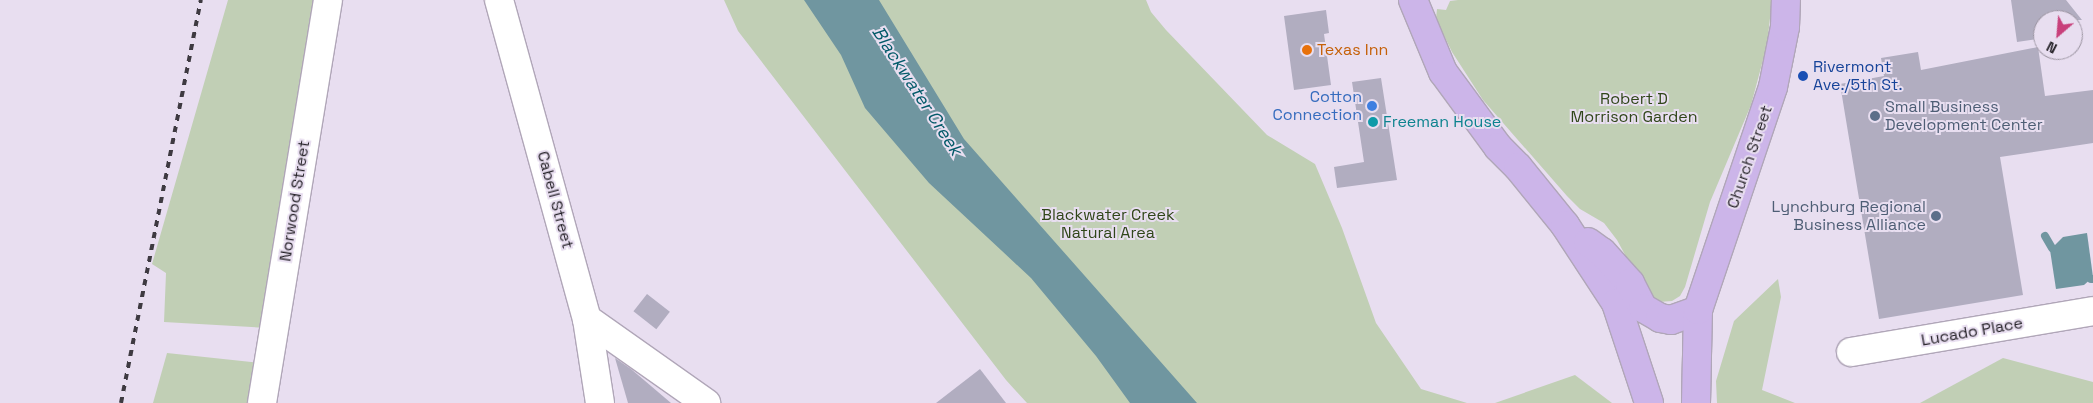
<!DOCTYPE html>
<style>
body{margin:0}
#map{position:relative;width:2093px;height:403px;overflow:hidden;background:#e8def0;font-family:"Space Grotesk",sans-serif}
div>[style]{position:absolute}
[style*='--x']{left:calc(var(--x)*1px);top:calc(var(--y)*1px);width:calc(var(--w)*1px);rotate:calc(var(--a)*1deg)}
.green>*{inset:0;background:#c1cfb5}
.water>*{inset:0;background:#7096a0}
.stream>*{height:8px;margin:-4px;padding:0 4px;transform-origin:4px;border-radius:4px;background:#7096a0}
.building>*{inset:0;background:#b1adc0;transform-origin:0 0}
.roads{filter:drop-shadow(1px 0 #b0a6b8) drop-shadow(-1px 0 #b0a6b8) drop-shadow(0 1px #b0a6b8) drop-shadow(0 -1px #b0a6b8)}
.minor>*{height:28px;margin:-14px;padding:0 14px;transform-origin:14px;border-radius:14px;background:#fff}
.major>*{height:28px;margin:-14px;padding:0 14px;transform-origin:14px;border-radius:14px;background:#ccb5e9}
.rail>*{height:4px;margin-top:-2px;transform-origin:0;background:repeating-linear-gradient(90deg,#3e3a41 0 6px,transparent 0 12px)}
.dots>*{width:14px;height:14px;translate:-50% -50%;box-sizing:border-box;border:2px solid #e8def0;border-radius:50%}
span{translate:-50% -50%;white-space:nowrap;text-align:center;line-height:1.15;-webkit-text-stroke:4px #e8def0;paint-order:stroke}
.food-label{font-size:16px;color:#c56008}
.left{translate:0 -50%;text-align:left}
.transit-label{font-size:16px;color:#164399}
.shop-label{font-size:16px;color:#366cbe}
.right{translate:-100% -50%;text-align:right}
.park-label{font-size:16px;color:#304619}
.service-label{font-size:16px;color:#4e5e75}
.culture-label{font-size:16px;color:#0d838f}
.street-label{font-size:16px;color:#221f25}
.water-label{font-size:18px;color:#035a69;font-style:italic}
.north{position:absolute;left:2033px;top:10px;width:50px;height:50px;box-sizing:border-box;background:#e8def0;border:1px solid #99929f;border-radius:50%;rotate:207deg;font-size:14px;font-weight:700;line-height:20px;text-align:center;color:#221f25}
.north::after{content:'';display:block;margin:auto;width:18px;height:22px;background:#c8407b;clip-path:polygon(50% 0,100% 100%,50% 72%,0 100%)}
</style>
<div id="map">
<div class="green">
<div style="clip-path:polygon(228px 0,320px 0,267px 328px,164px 322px,166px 273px,152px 264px)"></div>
<div style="clip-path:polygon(724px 0,1146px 0,1151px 12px,1166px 30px,1267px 135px,1315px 164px,1342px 228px,1376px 323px,1421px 389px,1467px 403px,1027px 403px,1006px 380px,738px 31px)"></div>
<div style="clip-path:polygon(1458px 0,1772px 0,1767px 45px,1751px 105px,1710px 202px,1685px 287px,1680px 296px,1672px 301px,1659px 302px,1653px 297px,1635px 273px,1617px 240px,1604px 223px,1580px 209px,1567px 196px,1483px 100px,1452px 52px,1436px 19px,1437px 9px,1446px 10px,1450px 1px)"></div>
<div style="clip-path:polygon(1778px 279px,1781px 297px,1762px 390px,1795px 403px,1717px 403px,1716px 381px,1734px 321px)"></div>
<div style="clip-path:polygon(167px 353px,260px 363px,255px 403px,153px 403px)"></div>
<div style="clip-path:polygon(2003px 358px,2093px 382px,2093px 403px,1920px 403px)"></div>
<div style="clip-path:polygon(1575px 375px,1612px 403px,1495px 403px)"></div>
</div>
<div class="water">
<div style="clip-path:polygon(804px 0,879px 0,964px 139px,1197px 403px,1130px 403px,1096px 356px,1031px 278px,929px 183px,865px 108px,841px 55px)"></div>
<div style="clip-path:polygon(2087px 233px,2093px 277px,2084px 285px,2056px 289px,2050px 250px,2063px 237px)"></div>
</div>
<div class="stream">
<div style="--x:2045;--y:236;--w:14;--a:60"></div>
<div style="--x:2091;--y:279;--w:2;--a:0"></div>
</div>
<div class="building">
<div style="clip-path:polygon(2011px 0,2066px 0,2082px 20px,2043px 20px,2043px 38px,2017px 42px)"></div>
<div style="clip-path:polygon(1326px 10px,1329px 33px,1324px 34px,1331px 85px,1294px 90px,1284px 16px)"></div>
<div style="clip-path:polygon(2038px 47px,2045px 96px,2093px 90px,2093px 143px,2000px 157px,2023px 295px,1879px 319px,1840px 84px,1884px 76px,1881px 58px,1918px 52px,1921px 70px)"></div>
<div style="clip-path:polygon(1381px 78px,1397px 180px,1337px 188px,1334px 167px,1364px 162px,1352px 82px)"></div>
<div style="left:647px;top:294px;width:29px;height:22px;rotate:38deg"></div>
<div style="clip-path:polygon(615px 358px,631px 369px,671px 403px,628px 403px)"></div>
<div style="clip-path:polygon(980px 369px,1006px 403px,936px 403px)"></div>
</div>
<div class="roads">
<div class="minor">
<div style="--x:499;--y:0;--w:331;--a:74.6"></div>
<div style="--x:587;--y:319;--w:85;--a:81.2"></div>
<div style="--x:587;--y:319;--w:146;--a:35.2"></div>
<div style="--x:1851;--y:352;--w:245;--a:-9.6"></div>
<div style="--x:262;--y:403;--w:408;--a:-80.7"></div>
</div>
<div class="major">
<div style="--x:1413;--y:0;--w:78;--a:67.4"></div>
<div style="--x:1443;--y:72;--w:93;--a:53.7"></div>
<div style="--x:1498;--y:147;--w:28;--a:45"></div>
<div style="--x:1518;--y:167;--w:75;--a:51"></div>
<div style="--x:1565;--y:225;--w:93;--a:56.8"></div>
<div style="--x:1616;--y:303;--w:105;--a:71.7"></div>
<div style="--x:1588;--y:242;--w:17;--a:36"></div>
<div style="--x:1602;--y:252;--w:42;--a:47.9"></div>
<div style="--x:1630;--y:283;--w:28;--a:63"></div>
<div style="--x:1643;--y:308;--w:20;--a:30"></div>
<div style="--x:1660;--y:318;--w:11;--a:10"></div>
<div style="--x:1671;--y:320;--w:29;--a:-20"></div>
<div style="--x:1696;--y:403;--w:93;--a:-88.8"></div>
<div style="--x:1698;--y:310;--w:235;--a:-71.4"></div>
<div style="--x:1773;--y:87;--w:61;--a:-78.7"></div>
<div style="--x:1785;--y:27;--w:27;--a:-88"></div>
</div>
</div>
<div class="rail">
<div style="--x:121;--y:403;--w:411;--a:-78.8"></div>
</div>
<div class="dots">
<div style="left:1307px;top:50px;background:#e8710a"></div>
<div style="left:1803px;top:76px;background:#1a4fb4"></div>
<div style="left:1372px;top:106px;background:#3f7fe0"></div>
<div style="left:1875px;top:116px;background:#5c6f8a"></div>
<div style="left:1373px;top:122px;background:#0f9aa8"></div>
<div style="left:1936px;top:216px;background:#5c6f8a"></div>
</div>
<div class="food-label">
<span class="left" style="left:1317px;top:50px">Texas Inn</span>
</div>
<div class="transit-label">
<span class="left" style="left:1813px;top:76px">Rivermont<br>Ave./5th St.</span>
</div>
<div class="shop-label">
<span class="right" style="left:1362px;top:106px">Cotton<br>Connection</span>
</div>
<div class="park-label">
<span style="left:1634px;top:108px">Robert D<br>Morrison Garden</span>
<span style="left:1108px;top:224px">Blackwater Creek<br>Natural Area</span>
</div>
<div class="service-label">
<span class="left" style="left:1885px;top:116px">Small Business<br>Development Center</span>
<span class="right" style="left:1926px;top:216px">Lynchburg Regional<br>Business Alliance</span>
</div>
<div class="culture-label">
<span class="left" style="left:1383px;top:122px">Freeman House</span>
</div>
<div class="street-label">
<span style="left:1750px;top:157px;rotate:-71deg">Church Street</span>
<span style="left:555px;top:200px;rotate:75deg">Cabell Street</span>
<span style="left:295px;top:201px;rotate:-81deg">Norwood Street</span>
<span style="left:1972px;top:332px;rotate:-10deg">Lucado Place</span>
</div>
<div class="water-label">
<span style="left:917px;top:91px;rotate:57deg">Blackwater Creek</span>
</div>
<div class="north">N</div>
</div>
